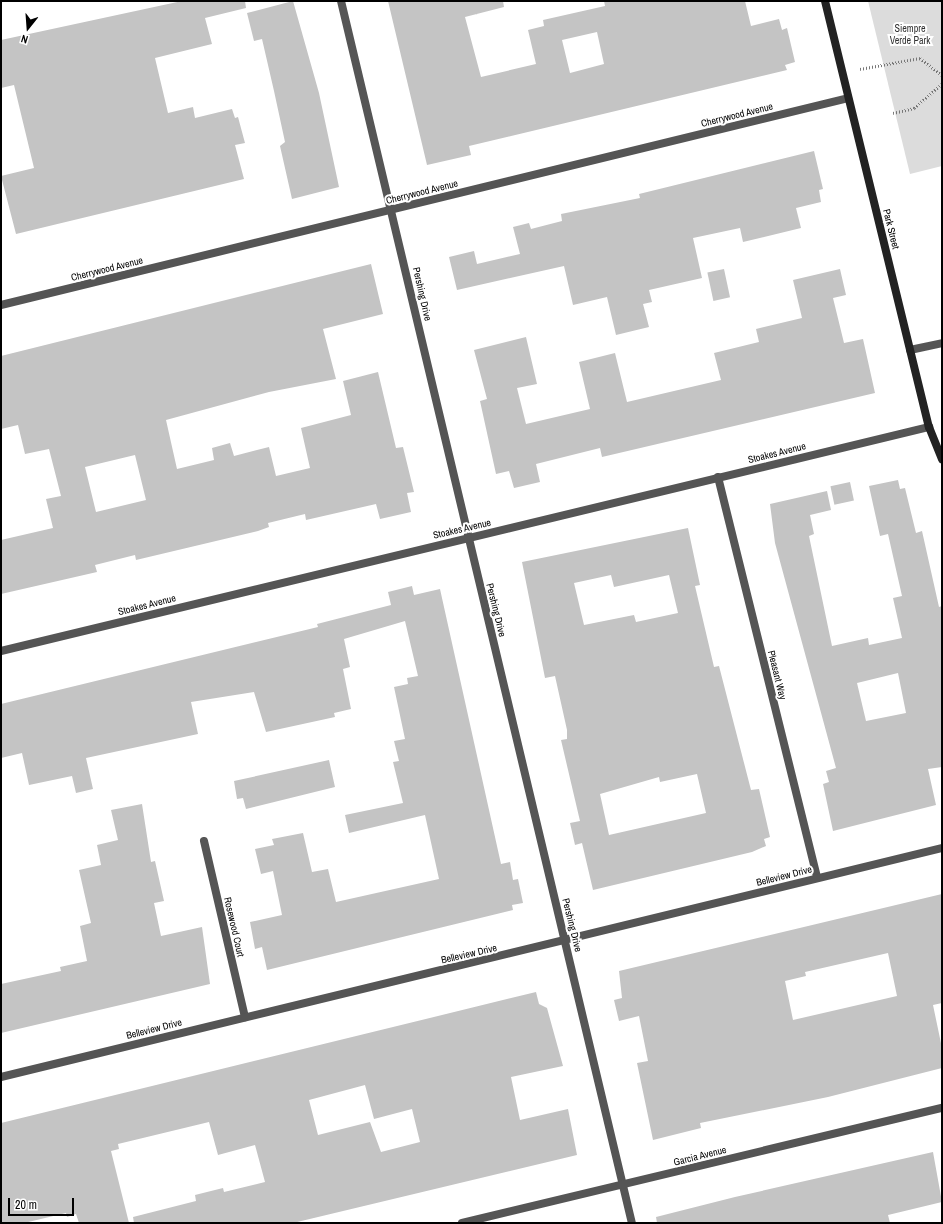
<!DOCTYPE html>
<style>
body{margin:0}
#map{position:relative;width:943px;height:1224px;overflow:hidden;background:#fff;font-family:"Archivo Narrow",sans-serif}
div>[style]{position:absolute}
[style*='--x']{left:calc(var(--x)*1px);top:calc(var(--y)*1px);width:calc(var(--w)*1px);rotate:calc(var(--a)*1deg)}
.green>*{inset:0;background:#dcdcdc}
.building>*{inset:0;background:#c4c4c4;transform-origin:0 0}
.path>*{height:2.5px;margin-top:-1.25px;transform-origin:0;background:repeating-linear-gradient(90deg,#777 0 1px,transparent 0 3px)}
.lane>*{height:8px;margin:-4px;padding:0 4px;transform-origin:4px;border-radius:4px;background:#555}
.street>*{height:8px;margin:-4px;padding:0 4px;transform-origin:4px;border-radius:4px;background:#555}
.secondary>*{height:8px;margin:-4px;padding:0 4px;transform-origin:4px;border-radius:4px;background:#222}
span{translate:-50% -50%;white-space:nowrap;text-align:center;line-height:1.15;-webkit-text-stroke:4px #fff;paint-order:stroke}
.park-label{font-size:10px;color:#333}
.street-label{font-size:10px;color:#000}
.frame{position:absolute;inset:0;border:2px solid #000;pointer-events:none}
.north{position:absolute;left:8px;top:8px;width:40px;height:40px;-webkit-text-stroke:3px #fff;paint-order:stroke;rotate:197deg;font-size:11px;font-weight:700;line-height:16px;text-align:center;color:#000}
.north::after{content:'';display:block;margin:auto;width:14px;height:18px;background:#000;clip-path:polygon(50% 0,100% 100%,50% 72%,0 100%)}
.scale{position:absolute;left:8px;top:1198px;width:66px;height:18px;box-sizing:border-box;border:2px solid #000;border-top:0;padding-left:5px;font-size:12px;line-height:14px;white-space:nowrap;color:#000;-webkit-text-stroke:3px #fff;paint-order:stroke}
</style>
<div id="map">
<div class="green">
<div style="clip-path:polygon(868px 1px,942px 1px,942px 166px,910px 174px)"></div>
</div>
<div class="building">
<div style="clip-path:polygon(182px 1px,245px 1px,246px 8px,205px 18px,212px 44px,155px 58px,168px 113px,193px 107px,195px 118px,232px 109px,235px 118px,238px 117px,245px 143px,235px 145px,244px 179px,16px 234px,1px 176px,34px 168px,14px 85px,1px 88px,1px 40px)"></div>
<div style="clip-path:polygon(293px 1px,319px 93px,339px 187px,292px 199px,280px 146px,285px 142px,274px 91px,262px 39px,254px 41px,247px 13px)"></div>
<div style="clip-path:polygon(evenodd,388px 1px,503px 1px,504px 7px,465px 17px,481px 77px,536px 64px,528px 30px,544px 26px,543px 20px,605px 6px,604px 1px,745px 1px,751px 26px,779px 19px,782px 30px,787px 28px,795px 62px,785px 65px,787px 70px,469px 146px,471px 155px,427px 165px,388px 1px,597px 32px,604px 64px,570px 73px,562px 40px,597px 32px)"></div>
<div style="clip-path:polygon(814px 151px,823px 189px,819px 190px,821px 202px,796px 208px,801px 228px,743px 242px,740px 228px,693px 238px,702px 278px,649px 290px,652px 302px,643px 304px,649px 327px,616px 335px,607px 297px,573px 305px,564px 266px,457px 290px,449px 257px,474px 251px,477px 264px,520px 254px,513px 227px,529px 223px,531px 229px,562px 221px,561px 214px,640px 198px,639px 194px)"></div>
<div style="clip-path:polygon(evenodd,371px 264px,383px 314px,323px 329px,336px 379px,269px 392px,166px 420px,177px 469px,214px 460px,212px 448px,230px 443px,234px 456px,269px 447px,276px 476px,310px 468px,301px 428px,351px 415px,343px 381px,378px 372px,396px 448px,403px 447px,414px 492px,407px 493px,411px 512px,380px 519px,376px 504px,306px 520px,305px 514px,268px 523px,269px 527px,258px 531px,136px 560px,135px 555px,95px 565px,97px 572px,1px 594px,1px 540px,53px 528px,46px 499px,61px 496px,49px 449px,25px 454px,18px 425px,1px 429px,1px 356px,371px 264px,135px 455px,146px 500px,96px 512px,85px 467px,135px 455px)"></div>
<div style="left:724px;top:269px;width:29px;height:17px;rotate:78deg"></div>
<div style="clip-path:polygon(840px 269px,846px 295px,833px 298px,844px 343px,863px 339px,875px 393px,602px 457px,600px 448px,536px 464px,540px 482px,514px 488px,509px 471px,496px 474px,480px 401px,487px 399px,474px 350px,526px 337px,537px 384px,517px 388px,526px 424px,590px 409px,579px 362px,615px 353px,627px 402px,721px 380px,714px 353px,759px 342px,756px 329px,802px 318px,793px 280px)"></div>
<div style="clip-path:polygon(evenodd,898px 480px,900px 489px,905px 488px,916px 533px,922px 531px,939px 607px,942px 606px,942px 767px,928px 769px,936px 805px,833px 831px,823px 784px,829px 782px,826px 771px,836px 768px,775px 543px,770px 504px,827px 491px,831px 510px,810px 515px,814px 534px,809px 536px,832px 646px,868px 638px,869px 645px,902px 638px,893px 598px,902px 596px,888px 534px,880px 536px,869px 486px,898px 480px,898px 673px,906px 713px,866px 721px,857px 683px,898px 673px)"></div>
<div style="left:850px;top:482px;width:19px;height:20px;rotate:78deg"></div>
<div style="clip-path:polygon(evenodd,688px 528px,700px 585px,695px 586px,714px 667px,719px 666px,751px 790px,759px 789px,770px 837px,764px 839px,766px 846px,752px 852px,593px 890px,582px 843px,575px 845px,570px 823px,580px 821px,561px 740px,567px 739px,567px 730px,555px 676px,545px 678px,522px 562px,688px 528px,611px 575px,614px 587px,669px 575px,678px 613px,636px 622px,634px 615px,584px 625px,574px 583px,611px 575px,688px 528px,697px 774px,706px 813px,609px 835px,600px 794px,659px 777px,660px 782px,697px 774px)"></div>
<div style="clip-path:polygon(412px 586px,414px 595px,440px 589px,501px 864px,510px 862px,513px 880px,518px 879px,523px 903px,512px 905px,513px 910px,267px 970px,262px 947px,255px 949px,250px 922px,282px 915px,273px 871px,261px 874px,255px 849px,274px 845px,272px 839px,303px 833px,312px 872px,328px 869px,336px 902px,439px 879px,425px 815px,349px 833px,345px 815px,403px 803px,393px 762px,399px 761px,394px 741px,405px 739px,394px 687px,408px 684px,407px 678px,418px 676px,405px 621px,344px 639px,350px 667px,343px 669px,351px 709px,334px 713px,335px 717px,266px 732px,254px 692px,191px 702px,198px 734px,86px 758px,93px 789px,76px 793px,72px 776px,29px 785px,22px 753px,1px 758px,1px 704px,318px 627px,317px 624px,391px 605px,388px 592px)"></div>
<div style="clip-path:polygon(329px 760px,335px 787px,246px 809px,243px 798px,237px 799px,234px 781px)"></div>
<div style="clip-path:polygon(142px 804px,151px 862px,155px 861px,164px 901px,154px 903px,161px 936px,202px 927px,210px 984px,1px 1033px,1px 984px,61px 971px,60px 967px,87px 961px,80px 926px,91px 923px,79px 870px,101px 865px,97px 845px,118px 840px,111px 810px)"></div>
<div style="clip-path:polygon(evenodd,942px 894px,942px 1003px,933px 1005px,942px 1048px,942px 1068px,828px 1097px,700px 1123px,701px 1128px,653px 1140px,637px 1063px,648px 1061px,639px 1016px,619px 1021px,614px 1000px,622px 998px,619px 971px,942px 894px,888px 953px,897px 996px,793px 1020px,785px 981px,806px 976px,805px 972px,888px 953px)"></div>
<div style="clip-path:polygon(evenodd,536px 992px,539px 1004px,547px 1008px,563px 1066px,511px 1077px,520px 1120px,568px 1109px,577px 1155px,293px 1223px,134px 1223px,133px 1217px,196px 1201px,195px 1195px,223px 1188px,224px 1192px,265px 1182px,255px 1145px,218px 1155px,209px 1122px,118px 1144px,119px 1149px,111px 1151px,129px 1223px,79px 1223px,76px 1214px,67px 1217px,66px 1213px,24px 1223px,1px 1223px,1px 1123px,536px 992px,365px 1085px,374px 1119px,412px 1109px,420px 1142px,381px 1152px,370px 1122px,318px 1135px,309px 1100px,365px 1085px)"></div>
<div style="clip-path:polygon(933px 1152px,942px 1202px,888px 1215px,890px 1223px,657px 1223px,656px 1217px,735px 1197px)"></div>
</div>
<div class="path">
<div style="--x:860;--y:69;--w:61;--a:-10.4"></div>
<div style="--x:920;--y:58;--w:28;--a:38"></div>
<div style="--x:893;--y:113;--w:22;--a:-13"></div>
<div style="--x:914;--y:108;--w:37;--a:-41"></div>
</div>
<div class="lane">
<div style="--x:910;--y:350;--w:33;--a:-12"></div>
</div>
<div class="street">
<div style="--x:341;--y:1;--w:1256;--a:76.61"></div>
<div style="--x:1;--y:305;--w:872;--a:-13.73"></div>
<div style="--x:718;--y:477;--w:413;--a:76.1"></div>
<div style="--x:1;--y:651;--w:955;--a:-13.57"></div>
<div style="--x:204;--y:841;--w:181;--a:76.9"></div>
<div style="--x:1;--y:1077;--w:968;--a:-13.68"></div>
<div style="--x:462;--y:1223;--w:494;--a:-13.5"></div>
</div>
<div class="secondary">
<div style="--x:825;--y:1;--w:439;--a:76.3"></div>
<div style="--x:929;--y:427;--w:35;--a:68"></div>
</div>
<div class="park-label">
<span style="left:910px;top:34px">Siempre<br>Verde Park</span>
</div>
<div class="street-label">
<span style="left:737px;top:115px;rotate:-14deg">Cherrywood Avenue</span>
<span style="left:422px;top:192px;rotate:-14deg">Cherrywood Avenue</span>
<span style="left:891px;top:229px;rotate:76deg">Park Street</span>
<span style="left:107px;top:269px;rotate:-14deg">Cherrywood Avenue</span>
<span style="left:422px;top:294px;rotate:77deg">Pershing Drive</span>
<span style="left:777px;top:453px;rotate:-14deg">Stoakes Avenue</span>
<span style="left:462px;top:529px;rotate:-13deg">Stoakes Avenue</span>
<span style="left:147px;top:605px;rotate:-14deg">Stoakes Avenue</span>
<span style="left:496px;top:610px;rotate:76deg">Pershing Drive</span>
<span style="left:777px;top:675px;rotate:76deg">Pleasant Way</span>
<span style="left:784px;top:876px;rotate:-14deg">Belleview Drive</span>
<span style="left:572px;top:925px;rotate:76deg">Pershing Drive</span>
<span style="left:234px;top:927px;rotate:77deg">Rosewood Court</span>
<span style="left:469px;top:954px;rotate:-13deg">Belleview Drive</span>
<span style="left:154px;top:1029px;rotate:-14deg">Belleview Drive</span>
<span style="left:700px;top:1156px;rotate:-14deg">Garcia Avenue</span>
</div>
<div class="frame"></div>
<div class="north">N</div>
<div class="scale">20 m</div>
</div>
